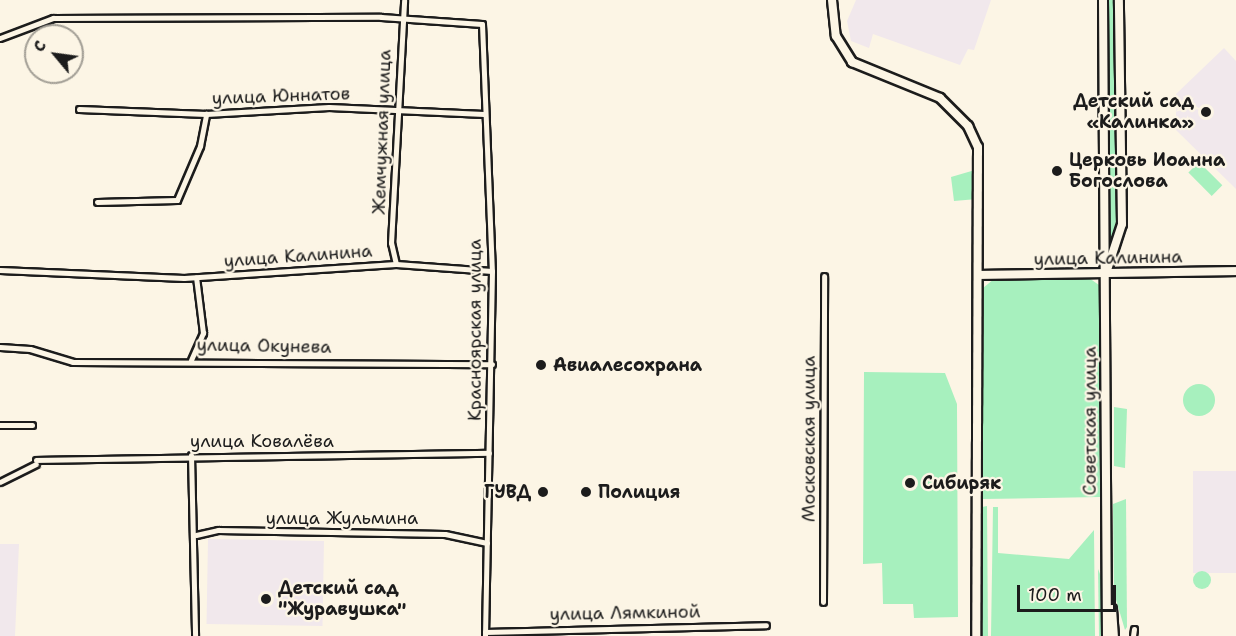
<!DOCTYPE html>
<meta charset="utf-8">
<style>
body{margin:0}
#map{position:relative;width:1236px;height:636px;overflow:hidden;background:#fcf5e5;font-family:"Shantell Sans",sans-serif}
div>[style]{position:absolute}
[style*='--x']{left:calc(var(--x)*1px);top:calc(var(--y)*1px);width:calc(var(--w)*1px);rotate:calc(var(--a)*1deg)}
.built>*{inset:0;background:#f1e8ec;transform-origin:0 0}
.green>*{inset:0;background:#a7f0be;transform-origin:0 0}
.round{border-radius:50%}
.roads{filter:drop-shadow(2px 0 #1c1c1c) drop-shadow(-2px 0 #1c1c1c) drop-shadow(0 2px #1c1c1c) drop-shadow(0 -2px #1c1c1c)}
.street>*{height:5px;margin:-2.5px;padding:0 2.5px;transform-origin:2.5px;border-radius:2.5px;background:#fcf5e5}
.secondary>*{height:8px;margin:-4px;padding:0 4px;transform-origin:4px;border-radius:4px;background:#fcf5e5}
.primary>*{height:8px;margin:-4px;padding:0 4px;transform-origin:4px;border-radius:4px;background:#fcf5e5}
.dots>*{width:16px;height:16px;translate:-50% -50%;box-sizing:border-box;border:3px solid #fcf5e5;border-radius:50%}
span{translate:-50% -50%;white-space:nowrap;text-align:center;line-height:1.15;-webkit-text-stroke:4.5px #fcf5e5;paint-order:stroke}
.street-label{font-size:18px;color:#1c1c1c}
.poi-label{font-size:18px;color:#1c1c1c;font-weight:700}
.right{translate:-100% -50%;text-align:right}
.left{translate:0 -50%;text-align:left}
.north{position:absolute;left:24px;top:24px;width:60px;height:60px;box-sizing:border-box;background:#fcf5e5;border:2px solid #a29e95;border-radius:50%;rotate:299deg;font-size:16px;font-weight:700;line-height:24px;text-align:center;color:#1c1c1c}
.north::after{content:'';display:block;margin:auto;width:21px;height:27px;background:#1c1c1c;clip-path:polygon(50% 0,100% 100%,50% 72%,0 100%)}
.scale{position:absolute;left:1017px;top:585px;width:99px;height:27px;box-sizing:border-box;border:3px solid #1c1c1c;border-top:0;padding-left:8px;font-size:18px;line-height:21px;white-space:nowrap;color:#1c1c1c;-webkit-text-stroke:4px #fcf5e5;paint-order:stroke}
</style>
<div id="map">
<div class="built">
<div style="clip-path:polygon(856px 0,991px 0,974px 50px,968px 49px,960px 65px,873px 34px,869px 48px,851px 41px,847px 21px)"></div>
<div style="clip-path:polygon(1224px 48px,1236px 61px,1236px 189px,1176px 130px,1176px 94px)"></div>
<div style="left:1236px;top:471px;width:102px;height:43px;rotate:90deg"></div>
<div style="left:208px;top:539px;width:116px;height:85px;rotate:1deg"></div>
<div style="clip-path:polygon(0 544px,19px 544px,15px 636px,0 636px)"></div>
</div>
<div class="green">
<div style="clip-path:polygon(1106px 0,1115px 0,1117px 217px,1109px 255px)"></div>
<div style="left:1199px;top:162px;width:33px;height:15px;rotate:45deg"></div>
<div style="clip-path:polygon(975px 170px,977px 199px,954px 201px,951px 177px)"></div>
<div style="clip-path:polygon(994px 279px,1089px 278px,1099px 285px,1100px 497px,981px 499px,983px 288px)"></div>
<div style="clip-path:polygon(864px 372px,945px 373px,957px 404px,958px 617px,914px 618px,913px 604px,883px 604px,882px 563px,863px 564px)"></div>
<div class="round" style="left:1183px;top:384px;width:32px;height:32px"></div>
<div style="clip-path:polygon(1114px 407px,1127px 409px,1125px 468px,1114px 466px)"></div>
<div style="clip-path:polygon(1126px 499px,1127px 627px,1125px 630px,1114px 593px,1113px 504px)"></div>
<div style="clip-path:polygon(987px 506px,988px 636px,981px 636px,982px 507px)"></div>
<div style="clip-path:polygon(993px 507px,998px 507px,998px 553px,1069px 559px,1094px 530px,1095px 636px,991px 636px)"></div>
<div style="clip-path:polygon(1098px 569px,1102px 579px,1103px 636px,1099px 636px)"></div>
<div class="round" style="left:1193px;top:571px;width:18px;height:18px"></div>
</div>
<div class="roads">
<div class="street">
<div style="--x:0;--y:38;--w:57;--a:-20.7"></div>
<div style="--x:53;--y:18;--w:328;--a:-0.2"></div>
<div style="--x:381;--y:17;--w:101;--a:4"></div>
<div style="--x:482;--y:24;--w:247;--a:87.7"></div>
<div style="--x:492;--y:271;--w:365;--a:91.1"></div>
<div style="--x:79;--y:109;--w:127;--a:2.3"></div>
<div style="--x:206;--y:114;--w:123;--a:-3.3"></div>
<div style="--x:329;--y:107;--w:155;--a:2.6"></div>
<div style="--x:97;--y:202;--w:80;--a:-1.4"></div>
<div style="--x:177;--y:200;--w:59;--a:-66.9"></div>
<div style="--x:200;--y:146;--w:33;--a:-79"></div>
<div style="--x:396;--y:264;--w:22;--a:-103"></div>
<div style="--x:391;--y:243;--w:243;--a:-86.9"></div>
<div style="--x:0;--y:270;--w:184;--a:2.5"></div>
<div style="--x:184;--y:278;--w:212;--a:-3.8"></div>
<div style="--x:396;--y:264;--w:96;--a:4.2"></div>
<div style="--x:0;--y:347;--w:30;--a:4"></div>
<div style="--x:30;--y:349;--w:45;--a:16.8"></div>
<div style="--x:73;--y:362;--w:419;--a:0.3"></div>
<div style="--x:191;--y:360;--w:30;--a:-66"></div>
<div style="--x:203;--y:333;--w:56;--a:-97.1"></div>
<div style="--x:0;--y:425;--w:32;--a:0"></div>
<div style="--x:191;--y:455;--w:181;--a:88.7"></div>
<div style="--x:36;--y:460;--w:453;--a:-0.9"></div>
<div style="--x:0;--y:482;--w:40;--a:-26.6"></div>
<div style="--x:196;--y:535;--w:23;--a:-13"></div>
<div style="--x:218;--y:530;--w:227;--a:1"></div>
<div style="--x:445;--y:534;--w:43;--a:12.1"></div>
<div style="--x:823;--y:602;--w:326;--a:-89.8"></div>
<div style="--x:485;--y:632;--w:281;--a:-1.4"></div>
<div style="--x:1133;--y:636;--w:7;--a:-82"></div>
</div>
<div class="secondary">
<div style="--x:832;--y:0;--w:36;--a:84"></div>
<div style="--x:836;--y:36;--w:31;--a:58"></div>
<div style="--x:852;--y:62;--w:95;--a:22.2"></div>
<div style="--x:940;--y:98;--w:40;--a:45"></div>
<div style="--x:968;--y:126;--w:23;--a:65"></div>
<div style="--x:978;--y:147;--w:489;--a:90.2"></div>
<div style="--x:980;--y:275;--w:256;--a:-0.9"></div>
</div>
<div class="primary">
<div style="--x:1103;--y:0;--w:636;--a:89.64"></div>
<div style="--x:1107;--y:270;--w:48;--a:-71.9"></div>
<div style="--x:1122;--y:224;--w:224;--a:-90.8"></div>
<div style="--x:1112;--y:609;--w:27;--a:86"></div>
</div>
</div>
<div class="dots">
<div style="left:1206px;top:112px;background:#1c1c1c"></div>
<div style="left:1057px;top:171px;background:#1c1c1c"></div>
<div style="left:541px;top:365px;background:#1c1c1c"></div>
<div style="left:910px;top:483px;background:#1c1c1c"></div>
<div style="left:543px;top:492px;background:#1c1c1c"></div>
<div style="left:586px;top:492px;background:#1c1c1c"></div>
<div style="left:266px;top:599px;background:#1c1c1c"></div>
</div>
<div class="street-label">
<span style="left:281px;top:96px;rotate:-2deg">улица Юннатов</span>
<span style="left:382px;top:132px;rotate:-88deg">Жемчужная улица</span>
<span style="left:298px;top:256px;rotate:-4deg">улица Калинина</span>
<span style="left:1108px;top:258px;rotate:-1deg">улица Калинина</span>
<span style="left:475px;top:330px;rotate:-90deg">Красноярская улица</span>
<span style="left:264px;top:346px;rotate:1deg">улица Окунева</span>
<span style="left:1090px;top:421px;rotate:-90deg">Советская улица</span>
<span style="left:809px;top:439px;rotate:-90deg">Московская улица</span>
<span style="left:262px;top:441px">улица Ковалёва</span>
<span style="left:342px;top:518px">улица Жульмина</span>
<span style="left:625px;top:613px;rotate:-1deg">улица Лямкиной</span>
</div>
<div class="poi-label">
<span class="right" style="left:1194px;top:112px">Детский сад<br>«Калинка»</span>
<span class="left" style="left:1069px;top:171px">Церковь Иоанна<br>Богослова</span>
<span class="left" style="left:553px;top:365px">Авиалесохрана</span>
<span class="left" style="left:922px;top:483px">Сибиряк</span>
<span class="right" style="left:531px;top:492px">ГУВД</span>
<span class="left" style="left:598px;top:492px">Полиция</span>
<span class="left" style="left:278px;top:599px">Детский сад<br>"Журавушка"</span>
</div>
<div class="north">С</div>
<div class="scale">100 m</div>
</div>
